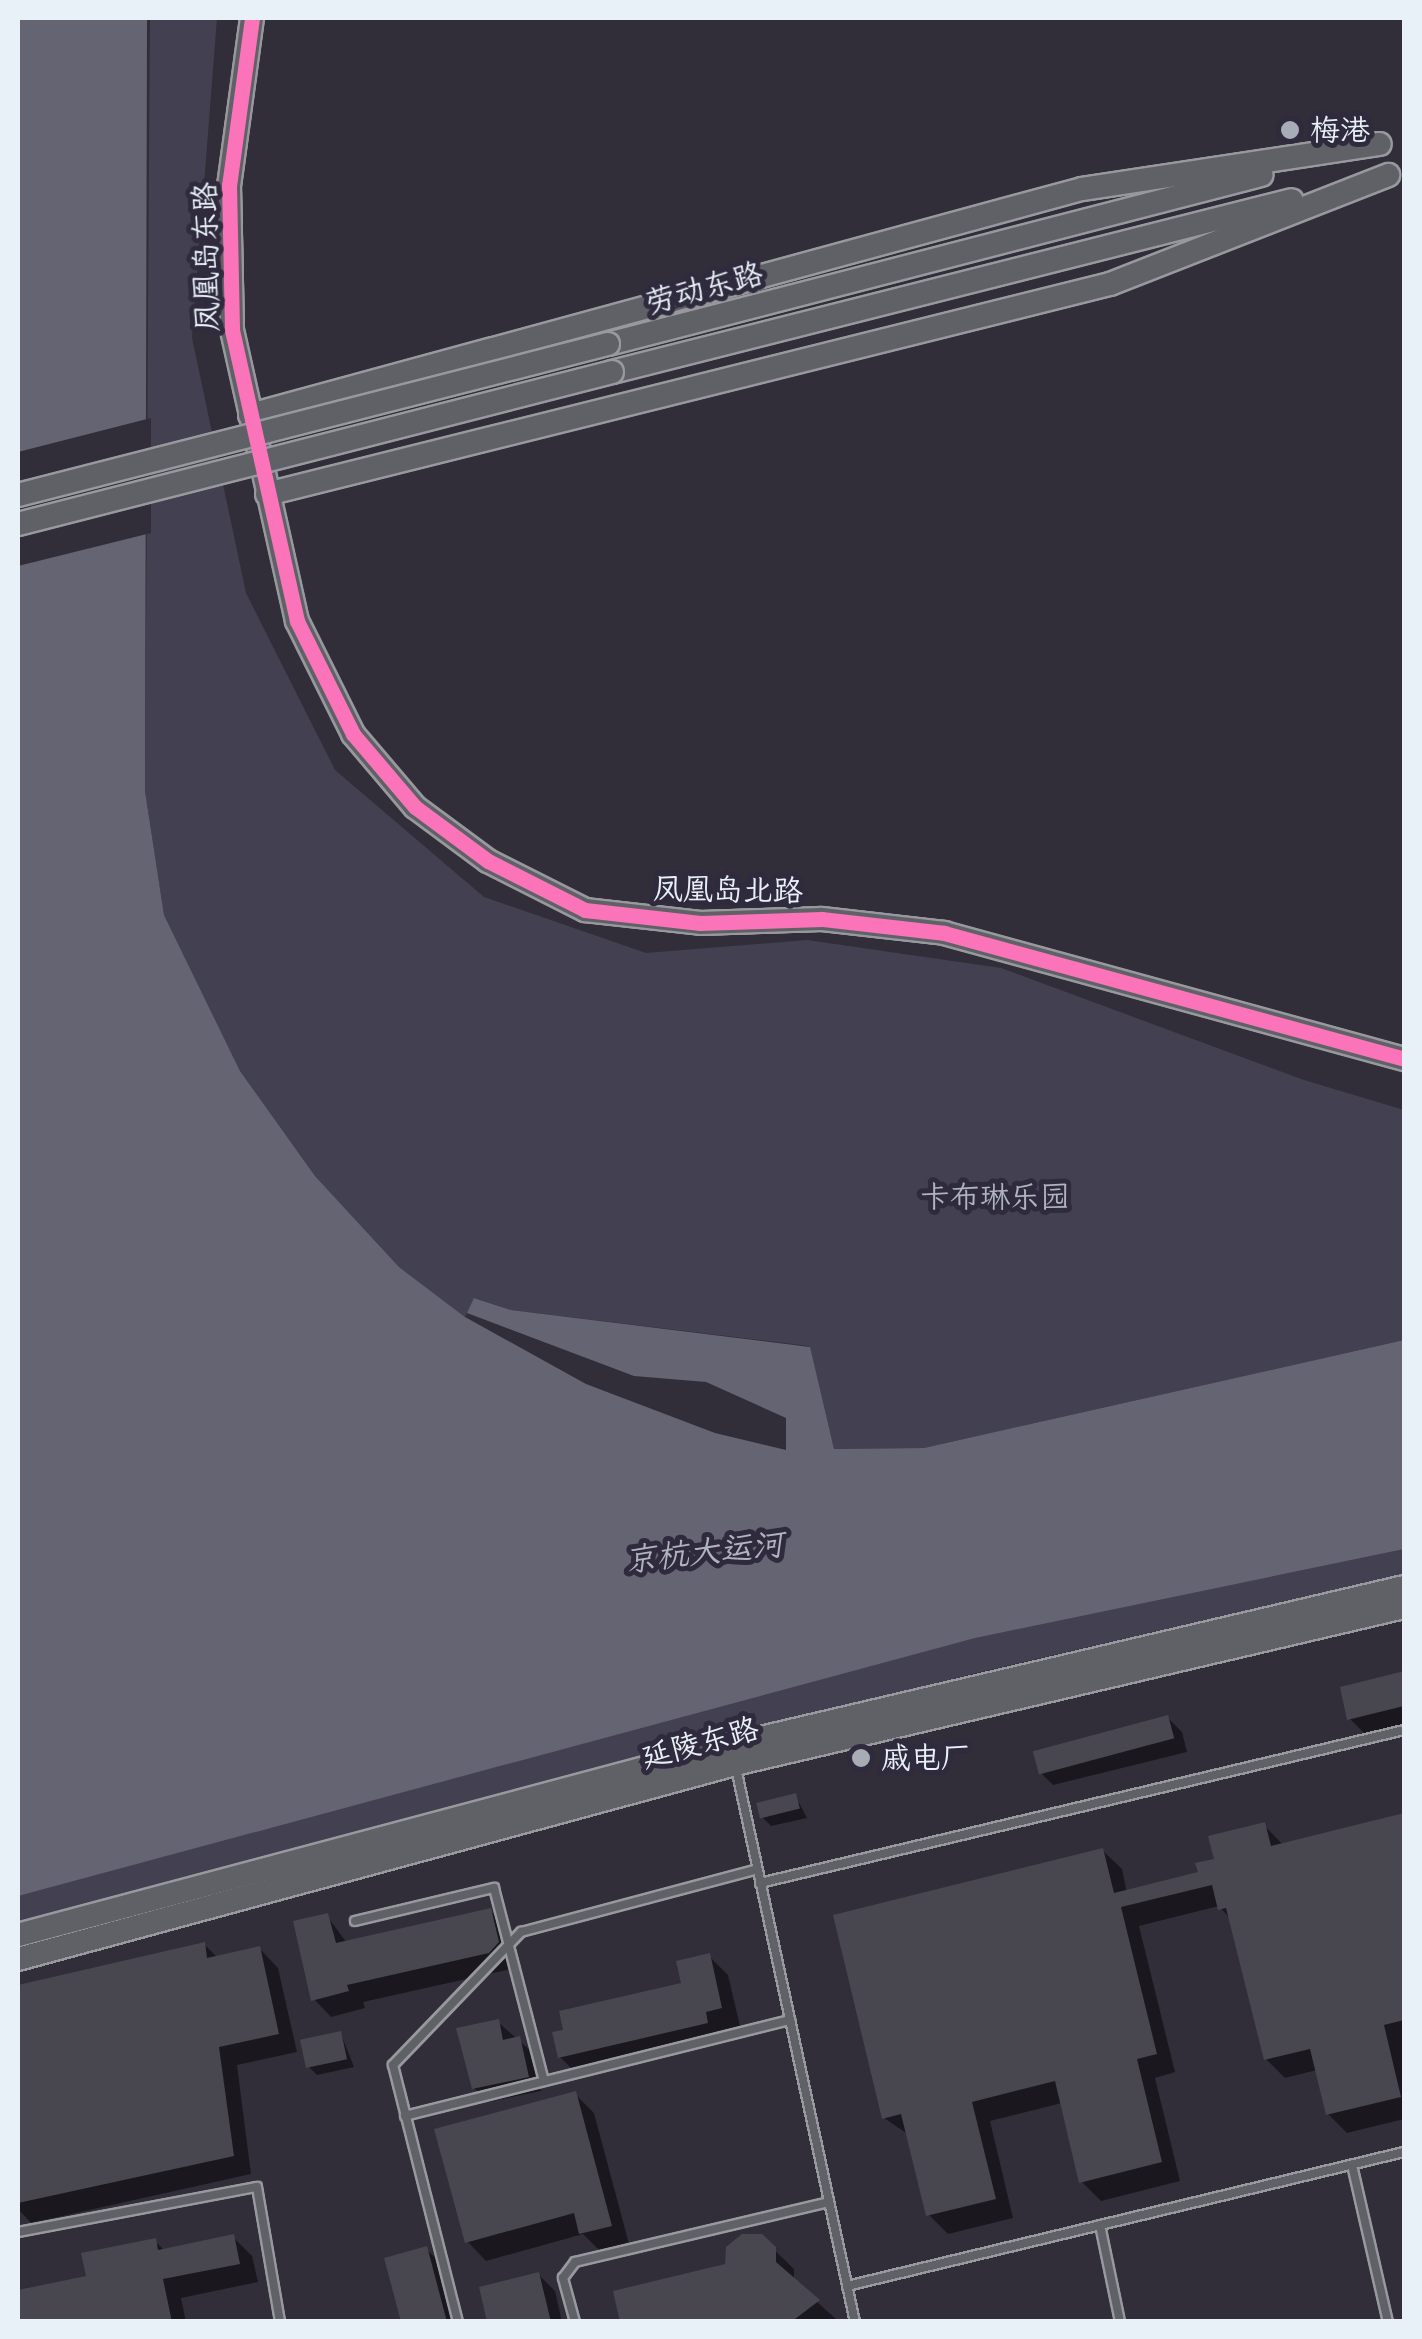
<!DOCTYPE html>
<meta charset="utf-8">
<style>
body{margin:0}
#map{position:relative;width:1422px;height:2339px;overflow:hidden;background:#312e39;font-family:Itim,"LXGW WenKai TC",sans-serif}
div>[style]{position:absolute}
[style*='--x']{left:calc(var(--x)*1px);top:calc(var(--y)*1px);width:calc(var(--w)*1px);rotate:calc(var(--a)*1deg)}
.green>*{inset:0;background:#434151}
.water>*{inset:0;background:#646472}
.pier>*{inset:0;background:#312e39}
.shadow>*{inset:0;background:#0007}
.building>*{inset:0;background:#48464e;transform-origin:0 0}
.roads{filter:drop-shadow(2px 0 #98999f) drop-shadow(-2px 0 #98999f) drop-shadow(0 2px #98999f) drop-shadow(0 -2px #98999f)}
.lane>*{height:8px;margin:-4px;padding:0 4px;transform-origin:4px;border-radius:4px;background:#606067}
.secondary>*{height:22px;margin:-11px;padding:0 11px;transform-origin:11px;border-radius:11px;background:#606067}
.bridges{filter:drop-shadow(2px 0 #98999f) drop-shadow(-2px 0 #98999f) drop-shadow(0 2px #98999f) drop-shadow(0 -2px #98999f)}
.secondary-bridge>*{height:22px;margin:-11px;padding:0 11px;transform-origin:11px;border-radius:11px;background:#606067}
.cycleway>*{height:15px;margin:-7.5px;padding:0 7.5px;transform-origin:7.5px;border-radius:7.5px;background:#fb73b8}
.dots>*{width:28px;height:28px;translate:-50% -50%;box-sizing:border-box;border:5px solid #2f2a3d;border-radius:50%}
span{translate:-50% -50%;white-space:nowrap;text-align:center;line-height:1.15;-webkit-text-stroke:10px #2f2a3d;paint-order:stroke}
.poi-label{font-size:30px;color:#e8f1f8}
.left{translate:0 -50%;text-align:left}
.street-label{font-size:30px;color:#e8f1f8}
.park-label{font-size:30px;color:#afb4bf}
.water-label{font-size:32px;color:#afb4be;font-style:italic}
.frame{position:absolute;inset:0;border:20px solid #e8f1f8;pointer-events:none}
</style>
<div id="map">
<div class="green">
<div style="clip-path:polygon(150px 18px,217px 18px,192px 338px,246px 593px,335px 770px,484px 897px,646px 953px,807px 940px,1001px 968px,1304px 1080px,1404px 1110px,1404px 1340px,924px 1448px,834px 1449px,809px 1346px,511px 1310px,475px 1298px,465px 1317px,399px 1267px,315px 1176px,240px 1071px,164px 915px,145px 791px)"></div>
<div style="clip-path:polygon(1404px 1541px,1404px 1574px,972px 1674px,18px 1927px,18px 1874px,959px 1638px)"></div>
</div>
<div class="water">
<div style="clip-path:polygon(18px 18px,147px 18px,145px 791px,164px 915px,240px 1071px,315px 1176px,399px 1267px,465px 1317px,586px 1384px,715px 1433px,786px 1450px,786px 1418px,706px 1382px,634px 1376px,467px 1313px,474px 1298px,511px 1310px,810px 1347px,834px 1449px,924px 1448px,1404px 1340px,1404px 1549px,975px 1638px,18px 1896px)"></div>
</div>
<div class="pier">
<div style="clip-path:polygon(151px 418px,151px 533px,18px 566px,18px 452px)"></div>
</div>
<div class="shadow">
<div style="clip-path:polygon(1404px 1671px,1404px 1729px,1369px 1738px,1350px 1719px,1343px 1689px)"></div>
<div style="clip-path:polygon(1168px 1718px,1182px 1732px,1187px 1752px,1053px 1785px,1039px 1771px)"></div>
<div style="clip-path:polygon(795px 1795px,807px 1818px,771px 1826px,762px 1817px)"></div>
<div style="clip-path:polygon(1404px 1816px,1404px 2119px,1347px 2133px,1328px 2114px,1317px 2070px,1285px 2078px,1266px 2059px,1232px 1921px,1219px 1906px,1139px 1926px,1175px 2072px,1155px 2078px,1180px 2181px,1101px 2201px,1082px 2182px,1062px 2103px,990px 2121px,1013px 2218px,948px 2234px,929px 2215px,909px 2135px,884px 2118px,1102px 1850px,1122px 1869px,1127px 1893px,1201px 1874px,1264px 1825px,1284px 1846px)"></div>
<div style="clip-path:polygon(490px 1911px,508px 1928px,515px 1960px,507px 1970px,363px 2002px,365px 2008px,331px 2017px,314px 1999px,327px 1916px,347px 1943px)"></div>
<div style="clip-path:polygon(204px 1944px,218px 1958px,260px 1949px,278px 1968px,297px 2052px,237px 2065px,251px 2174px,31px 2223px,18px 2209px,18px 1988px)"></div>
<div style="clip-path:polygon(709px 1956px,728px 1975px,740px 2026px,723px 2031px,726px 2042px,579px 2076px,560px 2057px,684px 1985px)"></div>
<div style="clip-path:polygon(498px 2022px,533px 2053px,541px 2091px,488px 2102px,474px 2088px)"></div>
<div style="clip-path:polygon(341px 2034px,354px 2067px,317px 2075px,308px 2066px)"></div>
<div style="clip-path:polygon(575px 2094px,594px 2113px,629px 2244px,601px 2252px,583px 2234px,486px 2261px,467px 2241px)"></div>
<div style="clip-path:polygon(233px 2237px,252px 2256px,258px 2282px,181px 2298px,186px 2322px,18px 2322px,18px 2292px,89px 2278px,155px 2241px,165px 2251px)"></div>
<div style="clip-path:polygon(761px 2237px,794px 2269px,794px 2281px,837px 2320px,623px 2322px,728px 2266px)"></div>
<div style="clip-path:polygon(426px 2249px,443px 2265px,458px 2322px,403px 2322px)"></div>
<div style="clip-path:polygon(538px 2274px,555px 2291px,562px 2322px,490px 2322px)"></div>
</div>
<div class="building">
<div style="clip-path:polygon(1404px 1671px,1404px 1706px,1347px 1720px,1340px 1687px)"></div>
<div style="left:1168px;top:1715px;width:24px;height:140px;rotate:75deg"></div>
<div style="left:796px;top:1793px;width:16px;height:41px;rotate:76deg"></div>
<div style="clip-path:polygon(1404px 1813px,1404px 2020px,1384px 2025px,1401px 2097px,1326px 2115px,1310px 2049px,1264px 2060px,1226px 1908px,1218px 1910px,1212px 1885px,1121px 1907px,1157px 2054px,1137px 2059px,1162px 2162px,1079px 2183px,1055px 2081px,972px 2102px,996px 2199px,926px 2216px,901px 2114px,882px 2119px,833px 1915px,1103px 1848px,1114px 1893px,1198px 1872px,1195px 1863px,1214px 1859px,1208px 1836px,1265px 1822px,1271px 1846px)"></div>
<div style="clip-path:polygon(491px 1908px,499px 1942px,489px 1953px,347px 1985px,349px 1991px,311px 2001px,293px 1921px,328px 1913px,336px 1943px)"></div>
<div style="clip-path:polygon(205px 1942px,207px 1958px,260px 1946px,279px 2034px,219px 2047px,234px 2156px,18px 2203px,18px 1985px)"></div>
<div style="clip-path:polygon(710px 1953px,722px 2008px,706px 2012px,708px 2023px,558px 2058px,552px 2032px,563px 2030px,559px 2011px,681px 1983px,676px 1961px)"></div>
<div style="clip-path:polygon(499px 2019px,503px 2040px,520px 2036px,529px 2077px,472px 2089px,456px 2028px)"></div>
<div style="left:341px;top:2031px;width:29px;height:42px;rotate:78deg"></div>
<div style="clip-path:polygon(576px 2091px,612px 2226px,579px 2234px,574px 2213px,465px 2243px,434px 2129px)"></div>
<div style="clip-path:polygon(234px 2234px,240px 2264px,163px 2279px,172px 2322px,18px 2322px,18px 2290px,86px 2276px,81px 2253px,156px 2238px,158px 2250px)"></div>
<div style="clip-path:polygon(742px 2234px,762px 2234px,776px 2247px,776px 2262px,820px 2300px,791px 2322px,620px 2322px,613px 2291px,725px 2264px,726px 2247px)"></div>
<div style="clip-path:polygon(427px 2246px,447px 2322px,401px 2322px,384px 2258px)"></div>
<div style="clip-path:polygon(539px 2272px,551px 2322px,487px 2322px,479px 2287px)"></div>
</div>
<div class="roads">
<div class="lane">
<div style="--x:736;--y:1768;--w:567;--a:77.88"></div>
<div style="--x:760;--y:1883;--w:662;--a:-13.36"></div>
<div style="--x:355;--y:1921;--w:143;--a:-13.4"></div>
<div style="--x:494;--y:1888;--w:199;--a:75.5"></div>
<div style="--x:405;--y:2116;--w:397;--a:-14"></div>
<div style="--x:1352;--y:2165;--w:161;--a:77.1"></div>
<div style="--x:1100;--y:2225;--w:99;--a:78.3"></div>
<div style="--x:18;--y:2232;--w:243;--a:-10.7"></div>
<div style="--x:257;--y:2187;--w:137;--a:80.3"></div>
<div style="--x:847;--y:2286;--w:573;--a:-13.53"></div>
<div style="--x:458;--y:2322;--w:265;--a:-104.2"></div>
<div style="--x:393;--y:2065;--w:185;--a:-46.1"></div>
<div style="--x:521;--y:1932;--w:244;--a:-14.9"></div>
<div style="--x:575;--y:2322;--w:46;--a:-105.3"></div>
<div style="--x:563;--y:2278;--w:20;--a:-53"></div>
<div style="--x:575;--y:2262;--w:261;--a:-13.3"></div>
</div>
<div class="secondary">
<div style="--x:252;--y:18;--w:169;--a:97.8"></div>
<div style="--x:229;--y:185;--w:145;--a:88.8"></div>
<div style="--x:232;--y:330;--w:298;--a:77.4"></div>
<div style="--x:297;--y:621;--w:126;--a:63.6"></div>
<div style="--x:353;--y:734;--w:96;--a:49.7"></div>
<div style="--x:415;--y:807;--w:91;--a:36.5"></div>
<div style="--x:488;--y:861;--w:109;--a:26.8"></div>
<div style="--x:585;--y:910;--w:116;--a:6.4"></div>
<div style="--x:700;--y:923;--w:122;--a:-1.9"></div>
<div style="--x:822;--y:919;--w:123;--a:6.5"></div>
<div style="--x:944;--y:933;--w:477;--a:15.3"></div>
<div style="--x:608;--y:344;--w:675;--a:-14.51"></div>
<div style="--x:612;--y:372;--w:701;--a:-14.19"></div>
<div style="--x:250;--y:415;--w:862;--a:-15.2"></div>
<div style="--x:1082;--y:189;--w:301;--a:-8.6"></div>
<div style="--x:267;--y:494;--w:869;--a:-13.99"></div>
<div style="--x:1110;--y:284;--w:299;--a:-21.4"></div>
<div style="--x:18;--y:1935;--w:738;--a:-14.92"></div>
<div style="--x:731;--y:1745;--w:691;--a:-13.21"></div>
<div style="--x:18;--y:1959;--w:743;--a:-15.21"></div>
<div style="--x:735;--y:1764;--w:687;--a:-13.21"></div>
</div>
</div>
<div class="bridges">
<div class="secondary-bridge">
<div style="--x:18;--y:495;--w:609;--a:-14.36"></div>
<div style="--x:18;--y:524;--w:613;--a:-14.35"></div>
</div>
</div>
<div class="cycleway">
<div style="--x:252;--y:18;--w:169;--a:97.8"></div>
<div style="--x:229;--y:185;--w:145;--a:88.8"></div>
<div style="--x:232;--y:330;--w:298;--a:77.4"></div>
<div style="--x:297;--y:621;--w:126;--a:63.6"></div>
<div style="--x:353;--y:734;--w:96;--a:49.7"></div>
<div style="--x:415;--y:807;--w:91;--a:36.5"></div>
<div style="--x:488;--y:861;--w:109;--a:26.8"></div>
<div style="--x:585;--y:910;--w:116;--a:6.4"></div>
<div style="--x:700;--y:923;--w:122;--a:-1.9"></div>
<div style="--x:822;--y:919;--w:123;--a:6.5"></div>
<div style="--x:944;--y:933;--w:477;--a:15.3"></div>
</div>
<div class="dots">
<div style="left:1290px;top:130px;background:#a8adb5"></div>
<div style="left:861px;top:1758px;background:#a8adb5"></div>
</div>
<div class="poi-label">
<span class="left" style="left:1310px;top:130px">梅港</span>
<span class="left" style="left:881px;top:1758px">戚电厂</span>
</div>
<div class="street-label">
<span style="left:206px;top:257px;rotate:-91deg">凤凰岛东路</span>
<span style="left:704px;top:288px;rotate:-15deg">劳动东路</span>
<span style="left:728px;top:890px;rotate:1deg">凤凰岛北路</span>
<span style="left:700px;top:1743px;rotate:-15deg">延陵东路</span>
</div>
<div class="park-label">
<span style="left:995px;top:1197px">卡布琳乐园</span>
</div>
<div class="water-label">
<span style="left:704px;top:1552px;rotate:-6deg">京杭大运河</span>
</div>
<div class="frame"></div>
</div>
